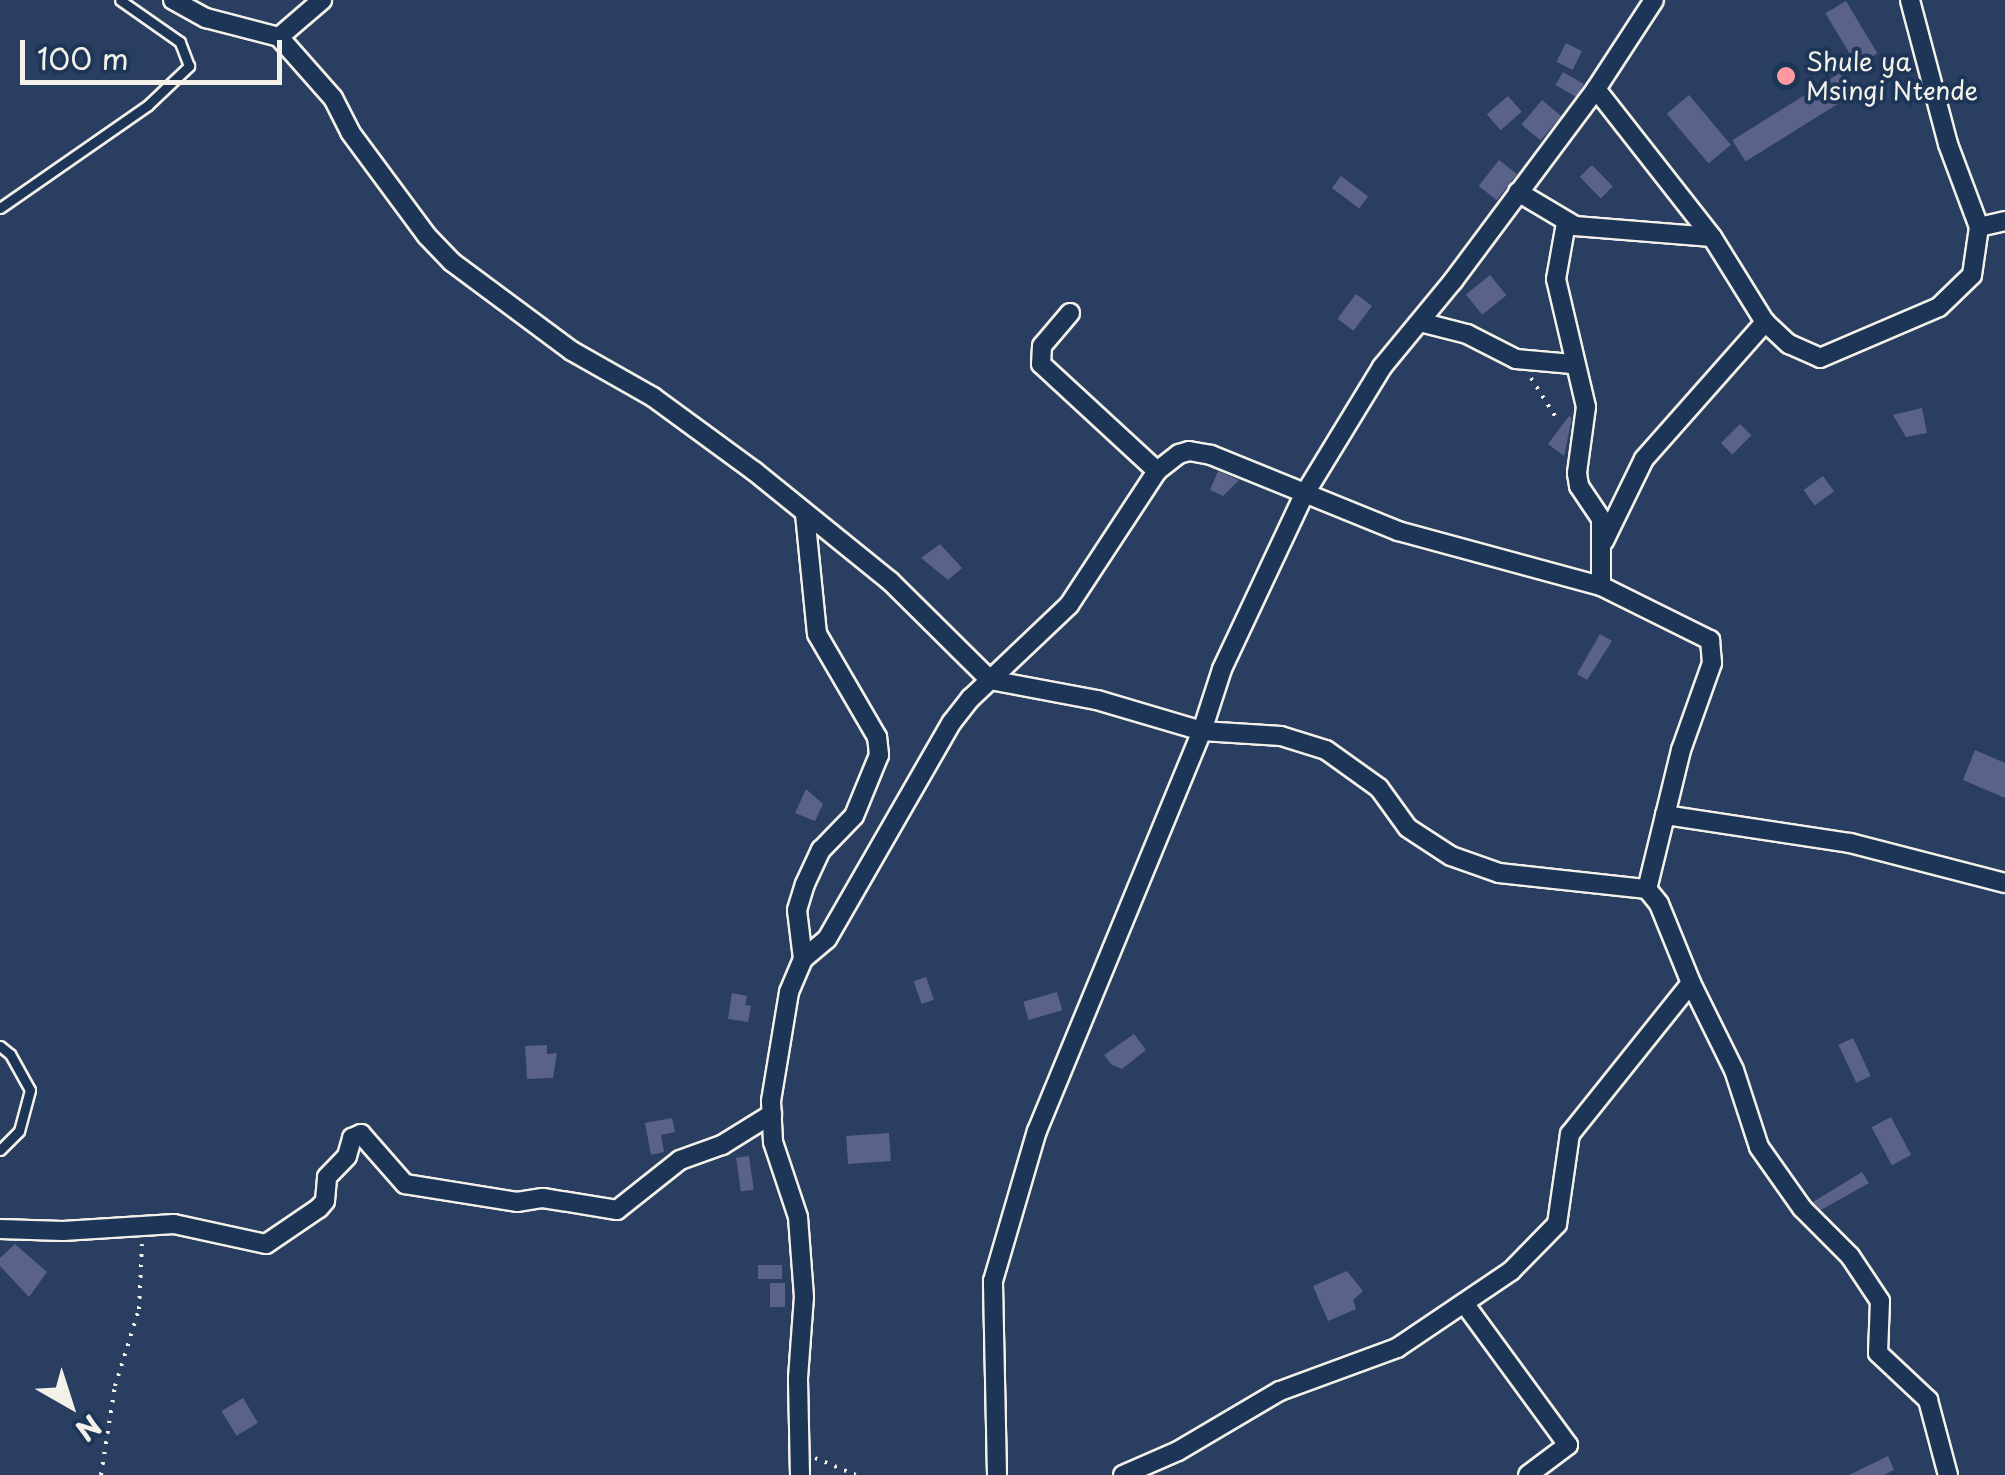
<!DOCTYPE html>
<style>
body{margin:0}
#map{position:relative;width:2005px;height:1475px;overflow:hidden;background:#293e61;font-family:"Playpen Sans",sans-serif}
div>[style]{position:absolute}
[style*='--x']{left:calc(var(--x)*1px);top:calc(var(--y)*1px);width:calc(var(--w)*1px);rotate:calc(var(--a)*1deg)}
.building>*{inset:0;background:#5b6289;transform-origin:0 0}
.path>*{height:4px;margin-top:-2px;transform-origin:0;background:repeating-linear-gradient(90deg,#f4f1e8 0 2.5px,transparent 0 10.5px)}
.roads{filter:drop-shadow(2px 0 #f4f1e8) drop-shadow(-2px 0 #f4f1e8) drop-shadow(0 2px #f4f1e8) drop-shadow(0 -2px #f4f1e8)}
.service>*{height:9px;margin:-4.5px;padding:0 4.5px;transform-origin:4.5px;border-radius:4.5px;background:#1d3557}
.minor>*{height:18px;margin:-9px;padding:0 9px;transform-origin:9px;border-radius:9px;background:#1d3557}
.dots>*{width:28px;height:28px;translate:-50% -50%;box-sizing:border-box;border:5px solid #1d3557;border-radius:50%}
span{translate:-50% -50%;white-space:nowrap;text-align:center;line-height:1.15;-webkit-text-stroke:8px #1d3557;paint-order:stroke}
.poi-label{font-size:25px;color:#f4f1e8}
.left{translate:0 -50%;text-align:left}
.north{position:absolute;left:20px;top:1355px;width:100px;height:100px;-webkit-text-stroke:8px #1d3557;paint-order:stroke;rotate:141deg;font-size:28px;font-weight:700;line-height:40px;text-align:center;color:#f4f1e8}
.north::after{content:'';display:block;margin:auto;width:35px;height:45px;background:#f4f1e8;clip-path:polygon(50% 0,100% 100%,50% 72%,0 100%)}
.scale{position:absolute;left:20px;top:40px;width:262px;height:45px;box-sizing:border-box;border:5px solid #f4f1e8;border-top:0;padding-left:12px;font-size:30px;line-height:35px;white-space:nowrap;color:#f4f1e8;-webkit-text-stroke:8px #1d3557;paint-order:stroke}
</style>
<div id="map">
<div class="building">
<div style="left:1846px;top:1px;width:61px;height:24px;rotate:59deg"></div>
<div style="left:1566px;top:43px;width:18px;height:21px;rotate:27deg"></div>
<div style="left:1563px;top:72px;width:24px;height:15px;rotate:30deg"></div>
<div style="left:1840px;top:73px;width:25px;height:127px;rotate:58deg"></div>
<div style="left:1689px;top:95px;width:65px;height:29px;rotate:50deg"></div>
<div style="left:1508px;top:96px;width:21px;height:28px;rotate:49deg"></div>
<div style="left:1542px;top:100px;width:25px;height:32px;rotate:40deg"></div>
<div style="left:1499px;top:160px;width:23px;height:33px;rotate:38deg"></div>
<div style="left:1592px;top:165px;width:30px;height:17px;rotate:46deg"></div>
<div style="left:1341px;top:176px;width:34px;height:15px;rotate:37deg"></div>
<div style="left:1490px;top:275px;width:26px;height:31px;rotate:51deg"></div>
<div style="left:1356px;top:294px;width:20px;height:31px;rotate:37deg"></div>
<div style="clip-path:polygon(1922px 408px,1927px 433px,1906px 437px,1893px 415px)"></div>
<div style="clip-path:polygon(1569px 416px,1572px 418px,1564px 456px,1548px 444px)"></div>
<div style="left:1740px;top:424px;width:16px;height:27px;rotate:45deg"></div>
<div style="clip-path:polygon(1218px 471px,1239px 480px,1223px 496px,1210px 490px)"></div>
<div style="left:1823px;top:476px;width:19px;height:24px;rotate:54deg"></div>
<div style="clip-path:polygon(940px 544px,962px 568px,948px 580px,921px 558px)"></div>
<div style="clip-path:polygon(1600px 634px,1612px 641px,1587px 680px,1577px 674px)"></div>
<div style="clip-path:polygon(1975px 750px,2005px 763px,2005px 798px,1963px 780px)"></div>
<div style="clip-path:polygon(806px 789px,823px 804px,815px 821px,795px 813px)"></div>
<div style="left:926px;top:977px;width:24px;height:13px;rotate:71deg"></div>
<div style="left:1057px;top:992px;width:19px;height:35px;rotate:74deg"></div>
<div style="clip-path:polygon(732px 993px,747px 996px,745px 1005px,751px 1006px,748px 1022px,728px 1019px)"></div>
<div style="clip-path:polygon(1134px 1034px,1146px 1050px,1122px 1069px,1112px 1065px,1104px 1055px)"></div>
<div style="left:1853px;top:1038px;width:42px;height:16px;rotate:65deg"></div>
<div style="clip-path:polygon(547px 1045px,547px 1054px,557px 1053px,553px 1078px,527px 1079px,525px 1046px)"></div>
<div style="left:1891px;top:1117px;width:43px;height:22px;rotate:62deg"></div>
<div style="clip-path:polygon(672px 1118px,675px 1132px,661px 1135px,664px 1152px,651px 1155px,645px 1123px)"></div>
<div style="left:889px;top:1133px;width:28px;height:43px;rotate:86deg"></div>
<div style="left:749px;top:1156px;width:34px;height:13px;rotate:82deg"></div>
<div style="clip-path:polygon(1862px 1172px,1869px 1183px,1821px 1210px,1813px 1202px)"></div>
<div style="clip-path:polygon(15px 1244px,47px 1272px,29px 1297px,0 1266px,0 1258px)"></div>
<div style="left:758px;top:1265px;width:24px;height:14px"></div>
<div style="clip-path:polygon(1347px 1271px,1363px 1291px,1353px 1300px,1356px 1309px,1328px 1321px,1313px 1286px)"></div>
<div style="left:785px;top:1283px;width:24px;height:15px;rotate:90deg"></div>
<div style="left:243px;top:1398px;width:29px;height:25px;rotate:59deg"></div>
<div style="clip-path:polygon(1888px 1456px,1894px 1470px,1884px 1475px,1849px 1475px)"></div>
</div>
<div class="path">
<div style="--x:1531;--y:378;--w:45;--a:57.7"></div>
<div style="--x:815;--y:1458;--w:44;--a:22.5"></div>
<div style="--x:101;--y:1475;--w:90;--a:-81.1"></div>
<div style="--x:115;--y:1386;--w:81;--a:-72.7"></div>
<div style="--x:139;--y:1309;--w:65;--a:-87.4"></div>
</div>
<div class="roads">
<div class="service">
<div style="--x:0;--y:208;--w:180;--a:-34.8"></div>
<div style="--x:148;--y:105;--w:57;--a:-43.6"></div>
<div style="--x:189;--y:66;--w:26;--a:-111"></div>
<div style="--x:180;--y:42;--w:73;--a:-145"></div>
<div style="--x:0;--y:1046;--w:13;--a:39"></div>
<div style="--x:10;--y:1054;--w:41;--a:60.9"></div>
<div style="--x:30;--y:1090;--w:42;--a:105"></div>
<div style="--x:19;--y:1131;--w:27;--a:135"></div>
</div>
<div class="minor">
<div style="--x:173;--y:0;--w:38;--a:29"></div>
<div style="--x:206;--y:18;--w:75;--a:14.6"></div>
<div style="--x:279;--y:37;--w:57;--a:-40.7"></div>
<div style="--x:279;--y:37;--w:81;--a:48.5"></div>
<div style="--x:333;--y:98;--w:38;--a:63"></div>
<div style="--x:350;--y:132;--w:129;--a:53.5"></div>
<div style="--x:427;--y:236;--w:36;--a:46"></div>
<div style="--x:452;--y:262;--w:149;--a:36.6"></div>
<div style="--x:572;--y:351;--w:93;--a:29.6"></div>
<div style="--x:653;--y:397;--w:125;--a:36.2"></div>
<div style="--x:754;--y:471;--w:175;--a:39"></div>
<div style="--x:890;--y:581;--w:141;--a:44.7"></div>
<div style="--x:990;--y:680;--w:109;--a:10.6"></div>
<div style="--x:1097;--y:700;--w:109;--a:16.4"></div>
<div style="--x:1202;--y:731;--w:79;--a:3.6"></div>
<div style="--x:1281;--y:736;--w:47;--a:17.3"></div>
<div style="--x:1326;--y:750;--w:65;--a:35.6"></div>
<div style="--x:1379;--y:788;--w:49;--a:54.1"></div>
<div style="--x:1408;--y:828;--w:51;--a:33.1"></div>
<div style="--x:1451;--y:856;--w:51;--a:19.5"></div>
<div style="--x:1499;--y:873;--w:149;--a:6.2"></div>
<div style="--x:1647;--y:889;--w:19;--a:51"></div>
<div style="--x:1659;--y:904;--w:85;--a:67.9"></div>
<div style="--x:1691;--y:983;--w:97;--a:63.7"></div>
<div style="--x:1734;--y:1070;--w:81;--a:72"></div>
<div style="--x:1759;--y:1147;--w:75;--a:54.8"></div>
<div style="--x:1802;--y:1208;--w:68;--a:45"></div>
<div style="--x:1850;--y:1256;--w:54;--a:56.3"></div>
<div style="--x:1880;--y:1301;--w:52;--a:92.2"></div>
<div style="--x:1878;--y:1353;--w:69;--a:43.2"></div>
<div style="--x:1928;--y:1400;--w:78;--a:75.1"></div>
<div style="--x:1596;--y:89;--w:188;--a:51.9"></div>
<div style="--x:1518;--y:192;--w:66;--a:30.8"></div>
<div style="--x:1575;--y:226;--w:137;--a:4.6"></div>
<div style="--x:1712;--y:237;--w:100;--a:58.1"></div>
<div style="--x:1765;--y:322;--w:33;--a:43"></div>
<div style="--x:1789;--y:344;--w:34;--a:24"></div>
<div style="--x:1820;--y:358;--w:129;--a:-23.2"></div>
<div style="--x:1939;--y:307;--w:46;--a:-44.1"></div>
<div style="--x:1972;--y:275;--w:49;--a:-81.7"></div>
<div style="--x:1979;--y:227;--w:89;--a:-110.5"></div>
<div style="--x:1948;--y:144;--w:149;--a:-104.8"></div>
<div style="--x:1566;--y:223;--w:57;--a:100.1"></div>
<div style="--x:1556;--y:279;--w:131;--a:76.8"></div>
<div style="--x:1586;--y:407;--w:67;--a:97.8"></div>
<div style="--x:1577;--y:473;--w:13;--a:81"></div>
<div style="--x:1579;--y:486;--w:40;--a:56"></div>
<div style="--x:1601;--y:519;--w:67;--a:90"></div>
<div style="--x:1979;--y:227;--w:27;--a:-13"></div>
<div style="--x:1070;--y:313;--w:43;--a:130.3"></div>
<div style="--x:1042;--y:346;--w:18;--a:93"></div>
<div style="--x:1041;--y:364;--w:158;--a:42.7"></div>
<div style="--x:1420;--y:322;--w:49;--a:14.3"></div>
<div style="--x:1467;--y:334;--w:55;--a:27"></div>
<div style="--x:1516;--y:359;--w:56;--a:5.1"></div>
<div style="--x:1604;--y:541;--w:91;--a:-64"></div>
<div style="--x:1644;--y:459;--w:183;--a:-48.5"></div>
<div style="--x:1665;--y:815;--w:187;--a:8.6"></div>
<div style="--x:1850;--y:843;--w:160;--a:14.5"></div>
<div style="--x:803;--y:959;--w:49;--a:-97"></div>
<div style="--x:797;--y:910;--w:27;--a:-73"></div>
<div style="--x:805;--y:884;--w:38;--a:-65"></div>
<div style="--x:821;--y:850;--w:47;--a:-45.9"></div>
<div style="--x:854;--y:816;--w:66;--a:-67.7"></div>
<div style="--x:879;--y:755;--w:18;--a:-96"></div>
<div style="--x:877;--y:737;--w:119;--a:-120.2"></div>
<div style="--x:817;--y:634;--w:121;--a:-95.7"></div>
<div style="--x:0;--y:1229;--w:63;--a:1.8"></div>
<div style="--x:63;--y:1231;--w:111;--a:-3.6"></div>
<div style="--x:174;--y:1224;--w:94;--a:12.3"></div>
<div style="--x:266;--y:1244;--w:64;--a:-34.2"></div>
<div style="--x:319;--y:1208;--w:9;--a:-49"></div>
<div style="--x:325;--y:1201;--w:24;--a:-85"></div>
<div style="--x:327;--y:1177;--w:29;--a:-46"></div>
<div style="--x:347;--y:1156;--w:19;--a:-74"></div>
<div style="--x:352;--y:1138;--w:10;--a:-24"></div>
<div style="--x:361;--y:1134;--w:67;--a:48.7"></div>
<div style="--x:405;--y:1184;--w:113;--a:9.1"></div>
<div style="--x:517;--y:1202;--w:26;--a:-9"></div>
<div style="--x:543;--y:1198;--w:75;--a:9.2"></div>
<div style="--x:617;--y:1210;--w:80;--a:-38.4"></div>
<div style="--x:680;--y:1160;--w:45;--a:-19.7"></div>
<div style="--x:722;--y:1145;--w:59;--a:-31.8"></div>
<div style="--x:1464;--y:1303;--w:176;--a:53.8"></div>
<div style="--x:1568;--y:1445;--w:50;--a:143.1"></div>
<div style="--x:800;--y:1475;--w:97;--a:-91.2"></div>
<div style="--x:798;--y:1378;--w:81;--a:-85.8"></div>
<div style="--x:804;--y:1297;--w:80;--a:-94.3"></div>
<div style="--x:798;--y:1217;--w:79;--a:-108.4"></div>
<div style="--x:773;--y:1142;--w:41;--a:-92.8"></div>
<div style="--x:771;--y:1101;--w:110;--a:-80.6"></div>
<div style="--x:789;--y:992;--w:36;--a:-67"></div>
<div style="--x:803;--y:959;--w:31;--a:-40"></div>
<div style="--x:827;--y:939;--w:250;--a:-60.1"></div>
<div style="--x:952;--y:722;--w:31;--a:-52"></div>
<div style="--x:971;--y:698;--w:135;--a:-43.5"></div>
<div style="--x:1069;--y:605;--w:160;--a:-56.7"></div>
<div style="--x:1157;--y:471;--w:28;--a:-38"></div>
<div style="--x:1179;--y:454;--w:10;--a:-17"></div>
<div style="--x:1189;--y:451;--w:22;--a:10"></div>
<div style="--x:1211;--y:455;--w:202;--a:22.1"></div>
<div style="--x:1398;--y:531;--w:210;--a:15.2"></div>
<div style="--x:1601;--y:586;--w:122;--a:26.4"></div>
<div style="--x:1710;--y:640;--w:23;--a:85"></div>
<div style="--x:1712;--y:663;--w:92;--a:109.6"></div>
<div style="--x:1681;--y:750;--w:143;--a:103.7"></div>
<div style="--x:997;--y:1475;--w:194;--a:-91.2"></div>
<div style="--x:993;--y:1281;--w:156;--a:-73.7"></div>
<div style="--x:1037;--y:1131;--w:433;--a:-67.6"></div>
<div style="--x:1202;--y:731;--w:65;--a:-72.1"></div>
<div style="--x:1222;--y:669;--w:192;--a:-64.8"></div>
<div style="--x:1304;--y:495;--w:150;--a:-58.6"></div>
<div style="--x:1382;--y:367;--w:112;--a:-50.5"></div>
<div style="--x:1453;--y:281;--w:239;--a:-53.3"></div>
<div style="--x:1596;--y:89;--w:106;--a:-56.9"></div>
<div style="--x:1123;--y:1475;--w:60;--a:-23.6"></div>
<div style="--x:1178;--y:1451;--w:118;--a:-30.5"></div>
<div style="--x:1280;--y:1391;--w:125;--a:-20.2"></div>
<div style="--x:1397;--y:1348;--w:138;--a:-34"></div>
<div style="--x:1511;--y:1271;--w:66;--a:-45.6"></div>
<div style="--x:1557;--y:1224;--w:91;--a:-81.8"></div>
<div style="--x:1570;--y:1134;--w:193;--a:-51.3"></div>
</div>
</div>
<div class="dots">
<div style="left:1786px;top:76px;background:#ff9aa2"></div>
</div>
<div class="poi-label">
<span class="left" style="left:1806px;top:76px">Shule ya<br>Msingi Ntende</span>
</div>
<div class="north">N</div>
<div class="scale">100 m</div>
</div>
